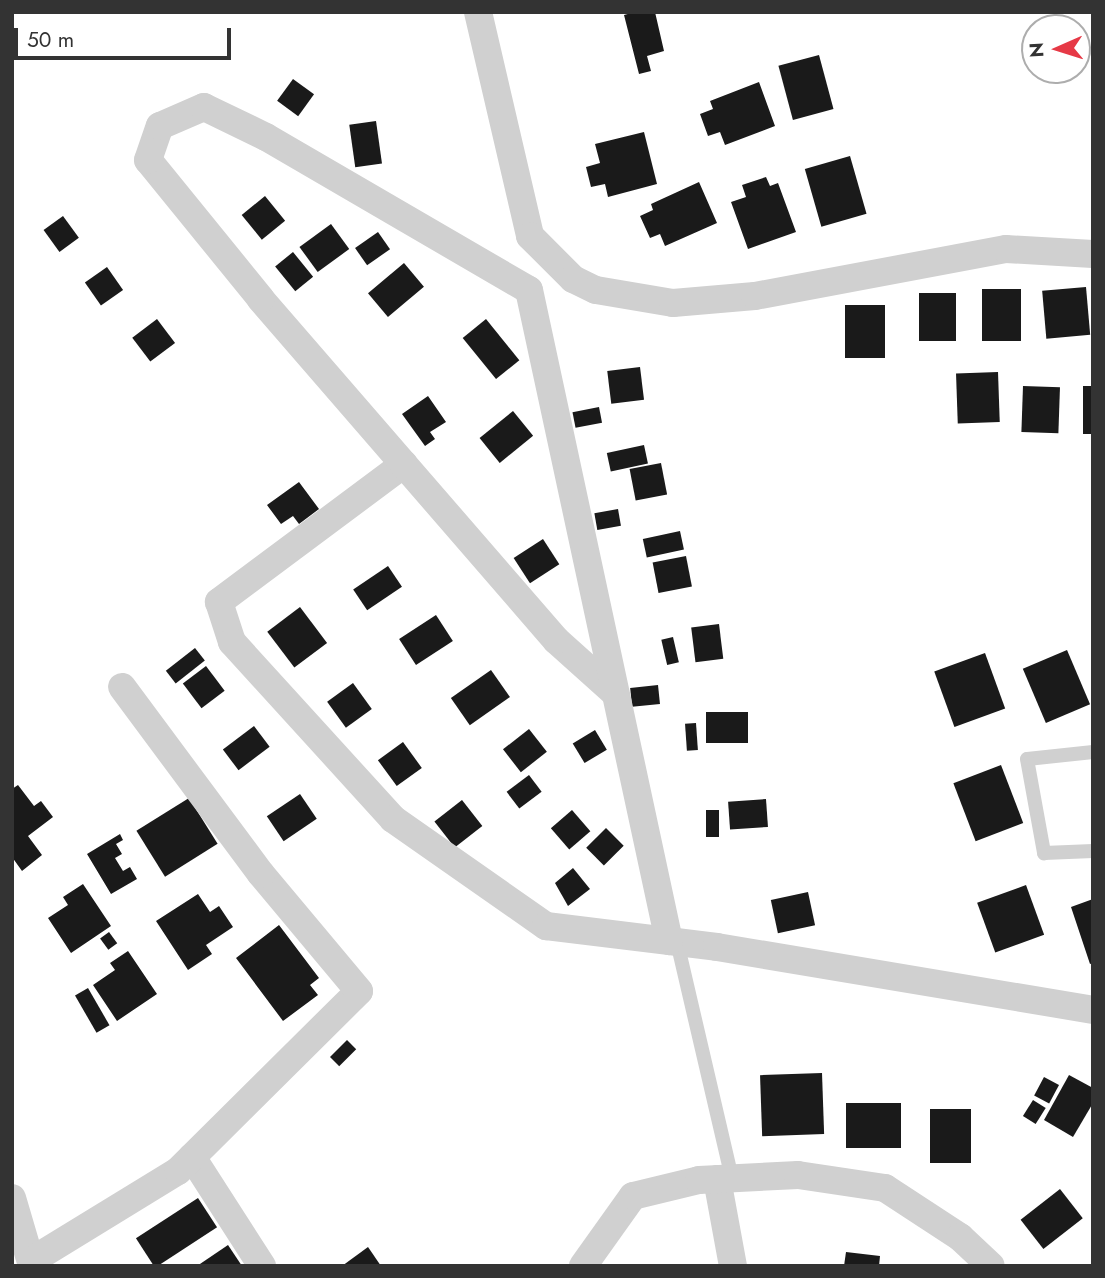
<!DOCTYPE html>
<style>
body{margin:0}
#map{position:relative;width:1105px;height:1278px;overflow:hidden;background:#fff;font-family:Jost,sans-serif}
div>[style]{position:absolute}
[style*='--x']{left:calc(var(--x)*1px);top:calc(var(--y)*1px);width:calc(var(--w)*1px);rotate:calc(var(--a)*1deg)}
.building>*{inset:0;background:#1a1a1a;transform-origin:0 0}
.service>*{height:14px;margin:-7px;padding:0 7px;transform-origin:7px;border-radius:7px;background:#d0d0d0}
.minor>*{height:28px;margin:-14px;padding:0 14px;transform-origin:14px;border-radius:14px;background:#d0d0d0}
span{translate:-50% -50%;white-space:nowrap;text-align:center;line-height:1.15;-webkit-text-stroke:7px #fff;paint-order:stroke}
.frame{position:absolute;inset:0;border:14px solid #333;pointer-events:none}
.north{position:absolute;left:1021px;top:14px;width:70px;height:70px;box-sizing:border-box;background:#fff;border:2px solid #adadad;border-radius:50%;rotate:267deg;font-size:19px;font-weight:700;line-height:28px;text-align:center;color:#333}
.north::after{content:'';display:block;margin:auto;width:24px;height:32px;background:#e63946;clip-path:polygon(50% 0,100% 100%,50% 72%,0 100%)}
.scale{position:absolute;left:14px;top:28px;width:217px;height:32px;box-sizing:border-box;border:4px solid #333;border-top:0;padding-left:9px;font-size:21px;line-height:24px;white-space:nowrap;color:#333;-webkit-text-stroke:5px #fff;paint-order:stroke}
</style>
<div id="map">
<div class="building">
<div style="clip-path:polygon(635px 12px,655px 12px,664px 51px,647px 56px,651px 71px,639px 74px,624px 15px)"></div>
<div style="left:819px;top:55px;width:56px;height:42px;rotate:75deg"></div>
<div style="left:293px;top:79px;width:26px;height:27px;rotate:36deg"></div>
<div style="clip-path:polygon(759px 82px,775px 126px,725px 145px,720px 132px,708px 136px,700px 114px,713px 109px,710px 101px)"></div>
<div style="left:376px;top:121px;width:43px;height:27px;rotate:82deg"></div>
<div style="clip-path:polygon(644px 132px,657px 184px,608px 197px,605px 184px,591px 187px,586px 167px,600px 163px,595px 144px)"></div>
<div style="left:850px;top:156px;width:60px;height:47px;rotate:74deg"></div>
<div style="clip-path:polygon(766px 177px,770px 186px,778px 183px,796px 232px,748px 249px,731px 202px,746px 197px,742px 185px)"></div>
<div style="clip-path:polygon(699px 182px,717px 223px,665px 246px,660px 234px,650px 238px,640px 216px,653px 210px,651px 204px)"></div>
<div style="left:265px;top:196px;width:32px;height:30px;rotate:51deg"></div>
<div style="left:63px;top:216px;width:27px;height:24px;rotate:54deg"></div>
<div style="left:331px;top:224px;width:31px;height:39px;rotate:54deg"></div>
<div style="left:378px;top:232px;width:21px;height:28px;rotate:55deg"></div>
<div style="left:293px;top:252px;width:32px;height:23px;rotate:51deg"></div>
<div style="left:404px;top:263px;width:31px;height:47px;rotate:50deg"></div>
<div style="left:107px;top:267px;width:28px;height:27px;rotate:55deg"></div>
<div style="left:1086px;top:287px;width:48px;height:44px;rotate:85deg"></div>
<div style="left:982px;top:289px;width:39px;height:52px"></div>
<div style="left:919px;top:293px;width:37px;height:48px"></div>
<div style="left:845px;top:305px;width:40px;height:53px"></div>
<div style="left:157px;top:319px;width:30px;height:31px;rotate:53deg"></div>
<div style="left:486px;top:319px;width:53px;height:30px;rotate:51deg"></div>
<div style="left:640px;top:367px;width:33px;height:33px;rotate:83deg"></div>
<div style="left:998px;top:372px;width:50px;height:42px;rotate:88deg"></div>
<div style="left:1023px;top:386px;width:37px;height:46px;rotate:2deg"></div>
<div style="left:1083px;top:386px;width:10px;height:48px"></div>
<div style="clip-path:polygon(428px 396px,446px 422px,430px 432px,435px 439px,425px 446px,402px 414px)"></div>
<div style="left:599px;top:407px;width:16px;height:27px;rotate:79deg"></div>
<div style="left:513px;top:411px;width:32px;height:43px;rotate:51deg"></div>
<div style="left:644px;top:445px;width:19px;height:38px;rotate:78deg"></div>
<div style="left:661px;top:463px;width:32px;height:32px;rotate:79deg"></div>
<div style="clip-path:polygon(299px 482px,319px 509px,299px 524px,293px 516px,281px 524px,267px 505px)"></div>
<div style="left:618px;top:509px;width:17px;height:24px;rotate:80deg"></div>
<div style="left:680px;top:531px;width:19px;height:38px;rotate:78deg"></div>
<div style="left:543px;top:539px;width:30px;height:35px;rotate:57deg"></div>
<div style="left:686px;top:556px;width:31px;height:34px;rotate:79deg"></div>
<div style="left:388px;top:566px;width:25px;height:42px;rotate:56deg"></div>
<div style="left:300px;top:607px;width:45px;height:41px;rotate:53deg"></div>
<div style="left:436px;top:615px;width:31px;height:44px;rotate:57deg"></div>
<div style="left:719px;top:624px;width:35px;height:28px;rotate:83deg"></div>
<div style="left:673px;top:637px;width:26px;height:12px;rotate:77deg"></div>
<div style="left:195px;top:648px;width:16px;height:37px;rotate:52deg"></div>
<div style="left:1067px;top:650px;width:59px;height:48px;rotate:67deg"></div>
<div style="left:985px;top:653px;width:59px;height:54px;rotate:70deg"></div>
<div style="left:206px;top:666px;width:31px;height:29px;rotate:53deg"></div>
<div style="left:491px;top:670px;width:33px;height:49px;rotate:55deg"></div>
<div style="left:353px;top:683px;width:32px;height:32px;rotate:54deg"></div>
<div style="left:658px;top:685px;width:19px;height:28px;rotate:84deg"></div>
<div style="left:748px;top:712px;width:31px;height:42px;rotate:90deg"></div>
<div style="left:696px;top:723px;width:27px;height:11px;rotate:86deg"></div>
<div style="left:254px;top:726px;width:26px;height:39px;rotate:53deg"></div>
<div style="left:529px;top:729px;width:29px;height:33px;rotate:52deg"></div>
<div style="left:595px;top:730px;width:23px;height:26px;rotate:59deg"></div>
<div style="left:403px;top:742px;width:32px;height:31px;rotate:54deg"></div>
<div style="left:1001px;top:765px;width:62px;height:51px;rotate:69deg"></div>
<div style="left:529px;top:775px;width:21px;height:28px;rotate:53deg"></div>
<div style="clip-path:polygon(18px 785px,34px 806px,41px 801px,53px 817px,28px 836px,42px 855px,22px 871px,12px 857px,12px 789px)"></div>
<div style="left:300px;top:794px;width:30px;height:40px;rotate:56deg"></div>
<div style="left:189px;top:798px;width:54px;height:62px;rotate:58deg"></div>
<div style="left:766px;top:799px;width:28px;height:38px;rotate:86deg"></div>
<div style="left:462px;top:800px;width:33px;height:35px;rotate:52deg"></div>
<div style="left:572px;top:810px;width:28px;height:28px;rotate:49deg"></div>
<div style="left:706px;top:810px;width:13px;height:27px"></div>
<div style="left:606px;top:828px;width:25px;height:28px;rotate:45deg"></div>
<div style="clip-path:polygon(120px 834px,123px 840px,116px 844px,122px 854px,115px 858px,123px 871px,130px 867px,137px 879px,111px 894px,87px 854px)"></div>
<div style="clip-path:polygon(573px 868px,590px 889px,568px 906px,555px 883px)"></div>
<div style="clip-path:polygon(83px 884px,111px 926px,71px 953px,48px 918px,68px 905px,63px 897px)"></div>
<div style="left:1026px;top:885px;width:53px;height:52px;rotate:70deg"></div>
<div style="left:808px;top:892px;width:34px;height:38px;rotate:78deg"></div>
<div style="clip-path:polygon(198px 894px,210px 912px,219px 906px,233px 927px,206px 945px,212px 954px,188px 970px,156px 921px)"></div>
<div style="clip-path:polygon(1093px 899px,1093px 963px,1090px 964px,1071px 907px)"></div>
<div style="clip-path:polygon(279px 925px,319px 978px,310px 985px,318px 995px,283px 1021px,236px 958px)"></div>
<div style="left:109px;top:932px;width:14px;height:11px;rotate:54deg"></div>
<div style="clip-path:polygon(128px 951px,157px 994px,117px 1021px,93px 985px,115px 970px,110px 963px)"></div>
<div style="left:88px;top:988px;width:43px;height:15px;rotate:60deg"></div>
<div style="left:347px;top:1040px;width:13px;height:24px;rotate:45deg"></div>
<div style="left:822px;top:1073px;width:61px;height:62px;rotate:88deg"></div>
<div style="clip-path:polygon(1069px 1075px,1093px 1088px,1093px 1103px,1073px 1137px,1044px 1120px)"></div>
<div style="left:1044px;top:1077px;width:17px;height:21px;rotate:28deg"></div>
<div style="left:1033px;top:1100px;width:15px;height:19px;rotate:32deg"></div>
<div style="left:846px;top:1103px;width:55px;height:45px"></div>
<div style="left:930px;top:1109px;width:41px;height:54px"></div>
<div style="left:1060px;top:1189px;width:37px;height:50px;rotate:52deg"></div>
<div style="left:198px;top:1198px;width:35px;height:74px;rotate:57deg"></div>
<div style="clip-path:polygon(228px 1245px,242px 1266px,197px 1266px)"></div>
<div style="clip-path:polygon(368px 1247px,381px 1266px,342px 1266px)"></div>
<div style="clip-path:polygon(846px 1252px,880px 1256px,879px 1266px,844px 1266px)"></div>
</div>
<div class="service">
<div style="--x:1093;--y:752;--w:66;--a:173.9"></div>
<div style="--x:1027;--y:759;--w:96;--a:79.7"></div>
<div style="--x:1044;--y:853;--w:49;--a:-2.3"></div>
<div style="--x:677;--y:942;--w:242;--a:76.9"></div>
</div>
<div class="minor">
<div style="--x:478;--y:12;--w:230;--a:76.9"></div>
<div style="--x:530;--y:236;--w:61;--a:45"></div>
<div style="--x:573;--y:279;--w:25;--a:26"></div>
<div style="--x:596;--y:290;--w:78;--a:9.6"></div>
<div style="--x:673;--y:303;--w:82;--a:-4.9"></div>
<div style="--x:755;--y:296;--w:255;--a:-10.6"></div>
<div style="--x:1006;--y:249;--w:87;--a:3.3"></div>
<div style="--x:404;--y:464;--w:231;--a:143.3"></div>
<div style="--x:219;--y:602;--w:42;--a:72"></div>
<div style="--x:232;--y:642;--w:239;--a:47.7"></div>
<div style="--x:393;--y:819;--w:187;--a:35"></div>
<div style="--x:546;--y:926;--w:172;--a:7"></div>
<div style="--x:717;--y:947;--w:381;--a:9.5"></div>
<div style="--x:615;--y:693;--w:79;--a:-138.1"></div>
<div style="--x:556;--y:640;--w:451;--a:-130.9"></div>
<div style="--x:261;--y:299;--w:179;--a:-129.1"></div>
<div style="--x:148;--y:160;--w:36;--a:-71"></div>
<div style="--x:160;--y:126;--w:48;--a:-23.4"></div>
<div style="--x:204;--y:107;--w:69;--a:25.8"></div>
<div style="--x:266;--y:137;--w:304;--a:30.2"></div>
<div style="--x:529;--y:290;--w:666;--a:77.86"></div>
<div style="--x:192;--y:1157;--w:130;--a:57.3"></div>
<div style="--x:717;--y:1179;--w:88;--a:79.6"></div>
<div style="--x:12;--y:1198;--w:71;--a:73.6"></div>
<div style="--x:31;--y:1261;--w:172;--a:-31.5"></div>
<div style="--x:178;--y:1171;--w:255;--a:-44.8"></div>
<div style="--x:359;--y:991;--w:153;--a:-129.9"></div>
<div style="--x:261;--y:874;--w:233;--a:-126.6"></div>
<div style="--x:583;--y:1266;--w:86;--a:-54.5"></div>
<div style="--x:633;--y:1196;--w:68;--a:-13.6"></div>
<div style="--x:699;--y:1180;--w:99;--a:-2.9"></div>
<div style="--x:798;--y:1175;--w:88;--a:8.5"></div>
<div style="--x:885;--y:1188;--w:90;--a:33.2"></div>
<div style="--x:960;--y:1237;--w:42;--a:43.1"></div>
</div>
<div class="frame"></div>
<div class="north">N</div>
<div class="scale">50 m</div>
</div>
